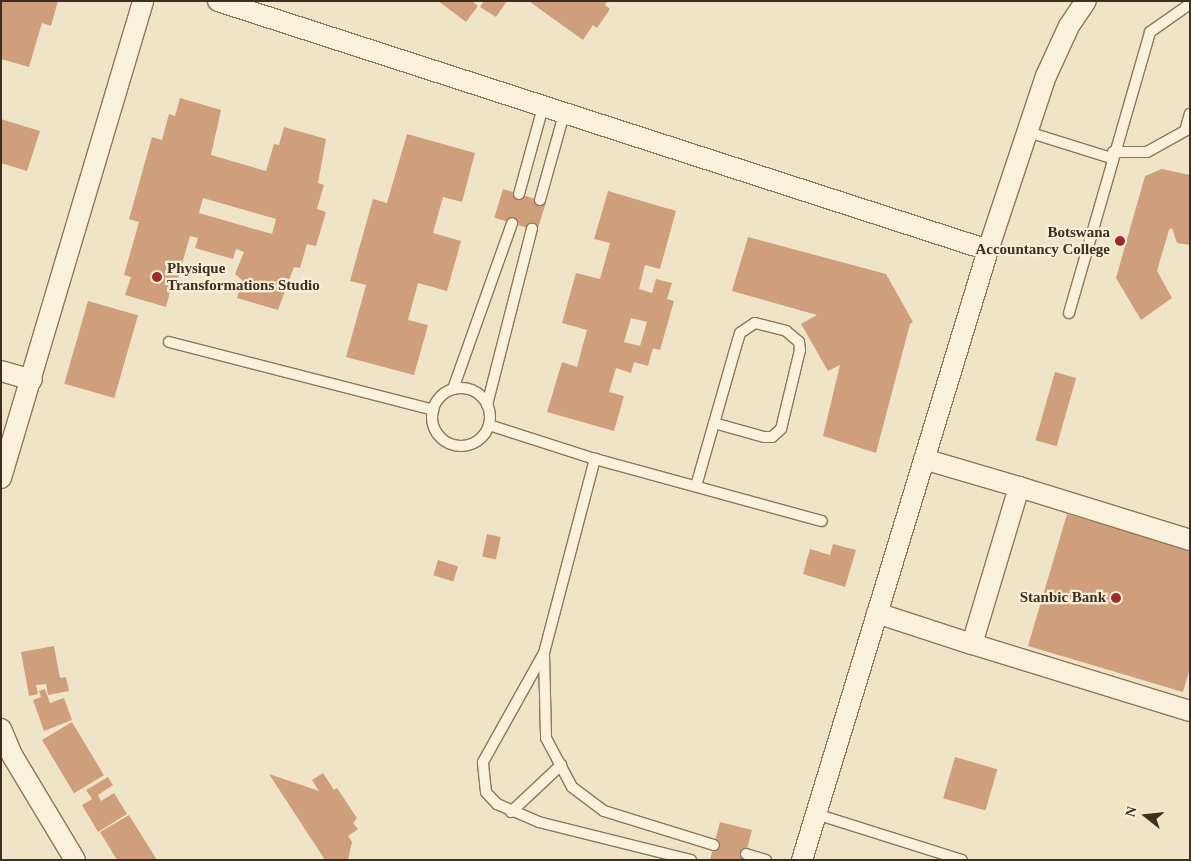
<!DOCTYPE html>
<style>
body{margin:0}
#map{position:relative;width:1191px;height:861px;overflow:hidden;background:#f0e4c8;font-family:Georgia,serif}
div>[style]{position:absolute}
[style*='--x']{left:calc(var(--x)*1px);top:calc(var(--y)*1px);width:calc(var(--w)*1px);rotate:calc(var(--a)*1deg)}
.building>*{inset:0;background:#cf9f7d;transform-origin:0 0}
.roads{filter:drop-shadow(1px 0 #8d765c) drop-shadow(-1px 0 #8d765c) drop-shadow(0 1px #8d765c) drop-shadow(0 -1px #8d765c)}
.service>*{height:10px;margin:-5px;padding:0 5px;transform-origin:5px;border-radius:5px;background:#faf1dc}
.service>.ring{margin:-5px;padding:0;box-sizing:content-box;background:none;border:10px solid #faf1dc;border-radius:50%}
.minor>*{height:20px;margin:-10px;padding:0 10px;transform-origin:10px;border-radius:10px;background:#faf1dc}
.dots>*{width:14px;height:14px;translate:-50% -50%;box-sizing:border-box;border:2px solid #f7eed8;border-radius:50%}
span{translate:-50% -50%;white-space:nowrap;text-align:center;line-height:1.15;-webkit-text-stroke:4.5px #f7eed8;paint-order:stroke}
.poi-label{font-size:15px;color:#3d2e20;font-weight:700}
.right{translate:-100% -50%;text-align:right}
.left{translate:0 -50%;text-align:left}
.frame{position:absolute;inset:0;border:2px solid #3d2e20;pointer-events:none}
.north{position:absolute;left:1121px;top:791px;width:50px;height:50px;-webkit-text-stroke:4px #f7eed8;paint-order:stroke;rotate:286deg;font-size:14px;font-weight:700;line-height:20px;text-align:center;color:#3d2e20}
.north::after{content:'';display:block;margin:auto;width:18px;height:22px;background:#3d2e20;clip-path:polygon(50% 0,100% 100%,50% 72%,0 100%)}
</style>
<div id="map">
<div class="building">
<div style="clip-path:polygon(1px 1px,58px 1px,51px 26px,42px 23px,29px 67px,1px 59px)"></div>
<div style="clip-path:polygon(438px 1px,472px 1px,478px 6px,466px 22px)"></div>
<div style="clip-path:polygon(484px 1px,507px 1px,496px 17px,480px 7px)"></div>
<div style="clip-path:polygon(607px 1px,605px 5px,610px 9px,597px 28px,593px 25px,583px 40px,530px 2px)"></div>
<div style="clip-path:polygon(evenodd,180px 98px,221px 110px,211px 155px,266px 171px,274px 144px,279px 145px,284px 127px,326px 139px,318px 183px,324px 185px,317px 209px,326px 212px,316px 246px,307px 244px,300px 268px,294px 267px,278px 310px,237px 298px,242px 280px,235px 274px,244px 252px,236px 249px,233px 259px,195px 248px,198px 238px,190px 236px,175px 289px,171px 288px,166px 307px,125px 295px,131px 277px,124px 275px,139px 222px,129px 219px,152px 137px,162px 140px,169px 114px,175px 116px,180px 98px,203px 198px,276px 219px,272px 234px,199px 213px,203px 198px)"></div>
<div style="clip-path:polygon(1px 119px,40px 131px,27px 171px,1px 163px)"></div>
<div style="clip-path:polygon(407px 134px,475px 153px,462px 202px,443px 197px,433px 233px,461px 241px,447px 291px,418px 283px,408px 320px,428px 325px,414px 375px,346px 357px,366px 285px,350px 281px,373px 199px,387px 203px)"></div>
<div style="clip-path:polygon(1162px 169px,1190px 175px,1190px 245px,1177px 243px,1172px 228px,1169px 230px,1157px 271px,1172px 298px,1141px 320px,1116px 278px,1145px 176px)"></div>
<div style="left:503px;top:189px;width:45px;height:30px;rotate:17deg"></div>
<div style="clip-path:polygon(evenodd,608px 191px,676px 211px,660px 269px,645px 265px,639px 289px,652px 293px,656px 279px,672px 283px,667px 299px,674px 301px,660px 350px,653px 348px,648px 366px,634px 362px,631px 373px,616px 368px,609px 392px,624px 396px,614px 431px,547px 412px,562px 362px,577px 367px,587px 330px,562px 323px,576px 273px,600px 279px,610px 243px,594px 239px,608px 191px,631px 318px,647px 322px,640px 346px,624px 342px,631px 318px)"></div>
<div style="clip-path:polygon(748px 237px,886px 274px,913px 322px,910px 324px,876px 453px,823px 436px,840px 365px,828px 371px,801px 324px,817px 315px,732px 291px)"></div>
<div style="left:88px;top:301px;width:52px;height:86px;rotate:16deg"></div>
<div style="left:1055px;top:372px;width:22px;height:71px;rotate:16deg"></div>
<div style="clip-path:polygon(1067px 514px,1190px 550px,1190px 668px,1183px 692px,1028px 646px)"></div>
<div style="left:487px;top:534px;width:14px;height:23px;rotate:12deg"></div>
<div style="clip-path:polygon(833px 544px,856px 550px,845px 587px,803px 574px,810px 549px,830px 555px)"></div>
<div style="left:438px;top:560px;width:21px;height:16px;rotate:17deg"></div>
<div style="clip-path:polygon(54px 646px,60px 678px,66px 677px,69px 691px,48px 695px,46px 684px,36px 685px,38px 694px,29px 696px,21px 652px)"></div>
<div style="clip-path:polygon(45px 689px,50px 703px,64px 698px,72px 720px,44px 731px,33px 700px,41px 697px,39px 691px)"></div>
<div style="left:72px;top:722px;width:62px;height:35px;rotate:59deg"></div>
<div style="left:955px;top:757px;width:44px;height:43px;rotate:16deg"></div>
<div style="clip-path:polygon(323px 773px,334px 790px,337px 788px,357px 818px,353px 823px,358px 829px,348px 836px,352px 842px,348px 860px,325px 860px,269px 774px,319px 791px,312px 780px)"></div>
<div style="clip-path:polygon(108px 777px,113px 785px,98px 795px,101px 801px,114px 793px,127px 814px,98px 832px,82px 805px,92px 799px,86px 790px)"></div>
<div style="clip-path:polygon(129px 815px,157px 860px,117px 860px,100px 832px)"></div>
<div style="clip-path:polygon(720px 822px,752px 830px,744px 860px,710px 860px)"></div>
</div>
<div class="roads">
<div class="service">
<div style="--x:1028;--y:132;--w:87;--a:17.4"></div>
<div style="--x:1113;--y:152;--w:34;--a:0"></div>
<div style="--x:1147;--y:152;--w:43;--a:-28.9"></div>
<div style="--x:1185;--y:131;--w:18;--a:-74"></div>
<div style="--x:519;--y:194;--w:90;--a:-74.6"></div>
<div style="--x:540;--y:200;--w:89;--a:-74.4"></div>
<div style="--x:1069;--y:313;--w:292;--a:-73.9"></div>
<div style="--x:1150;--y:32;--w:49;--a:-35"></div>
<div style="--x:169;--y:342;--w:273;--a:14.4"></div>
<div class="ring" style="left:432px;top:388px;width:48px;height:48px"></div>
<div style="--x:453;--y:389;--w:176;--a:-70.4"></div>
<div style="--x:487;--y:405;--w:182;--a:-75.7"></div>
<div style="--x:489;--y:425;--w:111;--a:17.8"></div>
<div style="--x:696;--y:486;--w:152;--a:-74"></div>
<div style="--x:738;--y:340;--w:7;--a:-74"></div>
<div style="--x:740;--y:333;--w:18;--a:-34"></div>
<div style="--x:755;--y:323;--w:32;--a:14"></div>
<div style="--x:786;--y:331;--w:17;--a:40"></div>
<div style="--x:799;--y:342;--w:8;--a:83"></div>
<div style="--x:800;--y:350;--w:81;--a:103.5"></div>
<div style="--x:781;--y:429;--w:12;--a:138"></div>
<div style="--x:772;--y:437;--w:8;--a:180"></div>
<div style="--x:764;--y:437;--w:52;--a:-164.4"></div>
<div style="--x:544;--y:654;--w:84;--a:88.6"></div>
<div style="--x:546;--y:738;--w:55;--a:62"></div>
<div style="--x:572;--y:787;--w:40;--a:37"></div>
<div style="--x:604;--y:811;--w:115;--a:17.2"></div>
<div style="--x:511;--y:812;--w:69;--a:-43.2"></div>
<div style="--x:816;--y:814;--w:153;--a:17.5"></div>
<div style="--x:746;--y:854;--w:21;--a:17"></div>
<div style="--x:691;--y:860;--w:157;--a:-166"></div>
<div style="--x:539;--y:822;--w:46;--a:-156.8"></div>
<div style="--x:497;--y:804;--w:16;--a:-133"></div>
<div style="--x:486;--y:792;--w:30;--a:-96"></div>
<div style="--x:483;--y:762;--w:125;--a:-60.8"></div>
<div style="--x:544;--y:653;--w:201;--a:-75.3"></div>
<div style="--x:595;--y:459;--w:235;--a:15.3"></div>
</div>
<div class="minor">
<div style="--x:218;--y:1;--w:809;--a:17.92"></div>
<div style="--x:1;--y:371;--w:32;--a:16"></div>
<div style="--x:1;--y:478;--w:498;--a:-73.4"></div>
<div style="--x:1019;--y:487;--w:179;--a:17.2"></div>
<div style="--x:877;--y:613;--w:100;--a:18.1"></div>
<div style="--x:972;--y:644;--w:164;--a:-73.3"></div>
<div style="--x:1019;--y:487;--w:99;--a:-163.6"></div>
<div style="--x:972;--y:644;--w:228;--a:17.1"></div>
<div style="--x:1;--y:729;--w:28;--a:67"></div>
<div style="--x:12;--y:755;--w:122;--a:59"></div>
<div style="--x:802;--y:860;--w:638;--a:-73.04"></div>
<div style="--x:988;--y:250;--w:183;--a:-71.6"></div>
<div style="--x:1046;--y:76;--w:55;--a:-65.3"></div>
<div style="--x:1069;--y:26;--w:30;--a:-56"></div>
</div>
</div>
<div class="dots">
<div style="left:1120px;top:241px;background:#9e2a2b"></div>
<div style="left:157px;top:277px;background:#9e2a2b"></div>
<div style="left:1116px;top:598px;background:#9e2a2b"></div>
</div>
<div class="poi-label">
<span class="right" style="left:1110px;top:241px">Botswana<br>Accountancy College</span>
<span class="left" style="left:167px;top:277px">Physique<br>Transformations Studio</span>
<span class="right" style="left:1106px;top:598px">Stanbic Bank</span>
</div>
<div class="frame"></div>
<div class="north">N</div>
</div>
